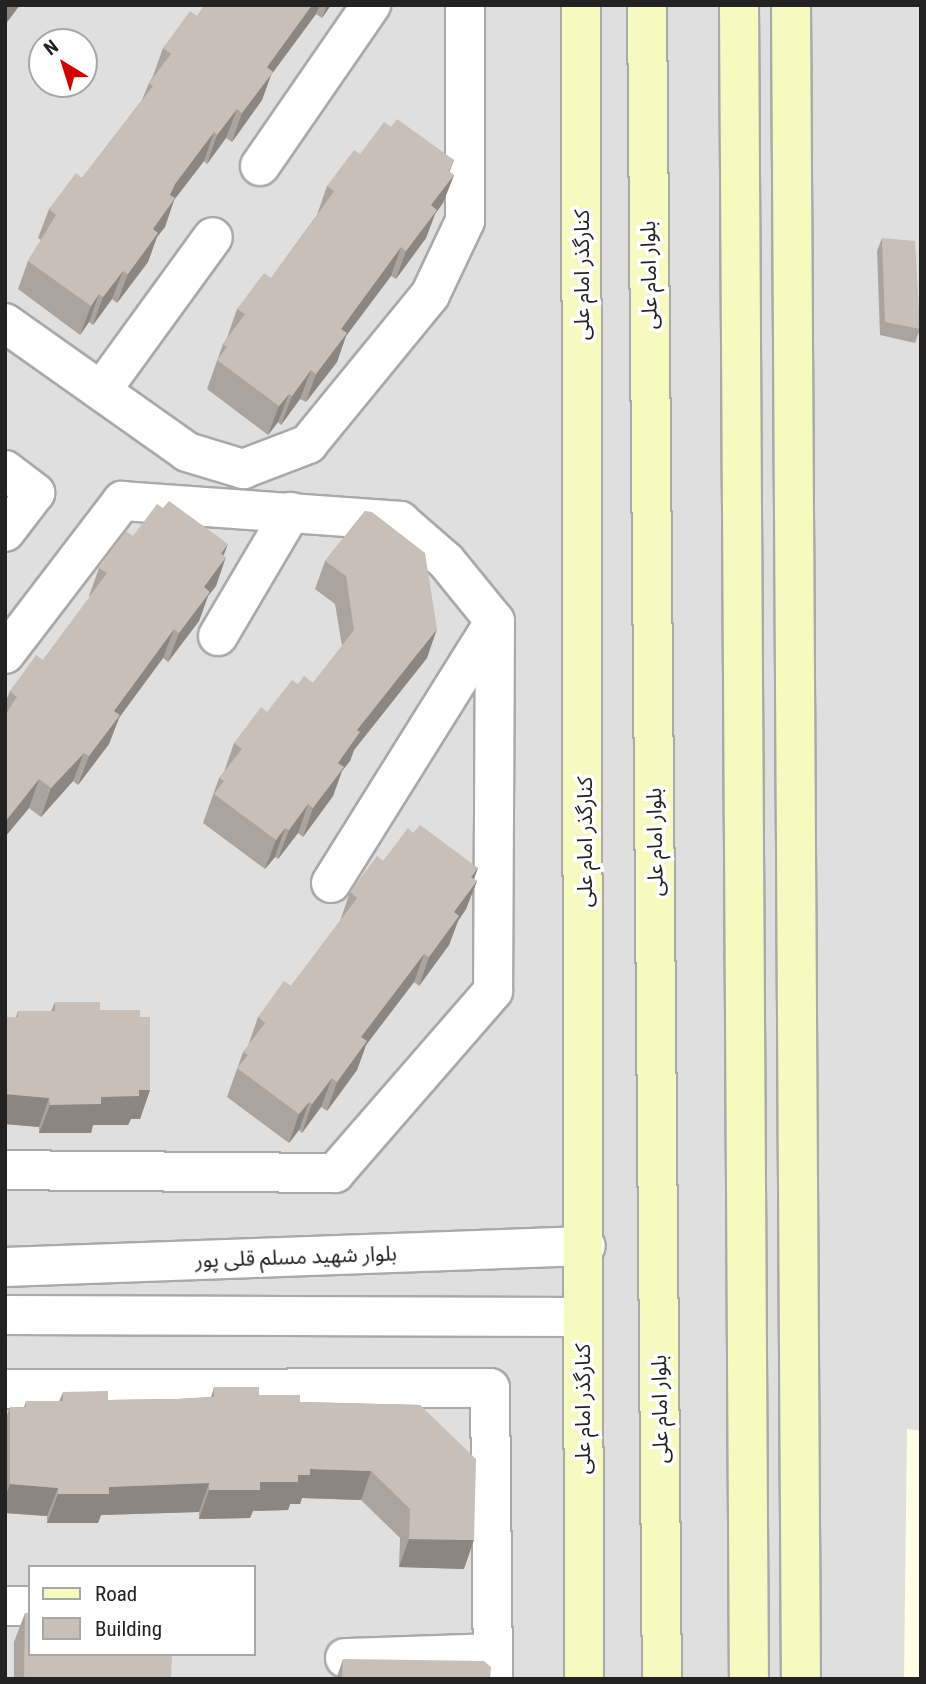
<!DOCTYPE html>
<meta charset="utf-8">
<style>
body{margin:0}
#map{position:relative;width:926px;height:1684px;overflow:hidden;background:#f2efe9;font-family:"Roboto Condensed","Noto Sans Arabic",sans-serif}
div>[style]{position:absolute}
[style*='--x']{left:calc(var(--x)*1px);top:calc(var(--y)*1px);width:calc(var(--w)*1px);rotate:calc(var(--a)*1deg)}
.residential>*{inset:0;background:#e0dfdf}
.education>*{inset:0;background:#ffffe5}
.roads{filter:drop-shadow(2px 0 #a9a9a9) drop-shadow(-2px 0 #a9a9a9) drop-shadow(0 2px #a9a9a9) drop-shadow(0 -2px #a9a9a9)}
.minor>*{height:38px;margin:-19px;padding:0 19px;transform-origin:19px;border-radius:19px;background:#fff}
.tertiary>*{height:38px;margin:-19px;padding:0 19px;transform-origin:19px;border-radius:19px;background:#fff}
.secondary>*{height:38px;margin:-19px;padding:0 19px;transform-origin:19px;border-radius:19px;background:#f7fabf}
.wall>*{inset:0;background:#aba49e}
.shaded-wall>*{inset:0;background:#8b8681}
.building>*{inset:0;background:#c7bfb8}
span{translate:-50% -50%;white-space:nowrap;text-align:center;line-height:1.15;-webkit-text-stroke:7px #fff;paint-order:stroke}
.street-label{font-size:21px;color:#222}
.frame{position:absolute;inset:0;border:7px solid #222;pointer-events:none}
.legend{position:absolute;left:28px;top:1565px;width:228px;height:91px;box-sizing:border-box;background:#fff;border:2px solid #a7a7a7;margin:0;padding:9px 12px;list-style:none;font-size:21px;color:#222}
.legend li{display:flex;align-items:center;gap:14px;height:35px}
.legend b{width:35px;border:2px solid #a7a7a7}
.north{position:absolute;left:28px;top:28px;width:70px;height:70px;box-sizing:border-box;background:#fff;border:2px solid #a7a7a7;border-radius:50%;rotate:322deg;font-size:19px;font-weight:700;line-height:28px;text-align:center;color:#222}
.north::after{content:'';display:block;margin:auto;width:24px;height:32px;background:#d40000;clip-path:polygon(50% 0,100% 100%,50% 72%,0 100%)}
</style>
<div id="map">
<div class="residential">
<div style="clip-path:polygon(evenodd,5px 5px,921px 5px,921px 1679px,5px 1679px,5px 5px,42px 42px,84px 42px,84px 84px,42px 84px,42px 42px,5px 5px,30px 1567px,254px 1567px,254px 1654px,30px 1654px,30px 1567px)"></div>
</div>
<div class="education">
<div style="clip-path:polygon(907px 1429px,921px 1431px,921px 1679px,904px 1679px)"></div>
</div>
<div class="roads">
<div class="minor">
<div style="--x:260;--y:166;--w:196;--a:-55.4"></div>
<div style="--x:5;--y:323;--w:223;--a:35.3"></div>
<div style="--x:187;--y:452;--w:59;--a:16.9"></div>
<div style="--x:243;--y:469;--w:70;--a:-21"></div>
<div style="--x:308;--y:444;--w:193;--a:-50.7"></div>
<div style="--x:430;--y:295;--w:82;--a:-64.7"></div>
<div style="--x:465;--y:221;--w:216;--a:-90"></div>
<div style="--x:101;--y:391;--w:190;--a:-54"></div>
<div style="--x:5;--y:470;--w:38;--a:37"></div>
<div style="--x:35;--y:493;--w:49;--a:127.6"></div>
<div style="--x:218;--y:636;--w:144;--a:-59.5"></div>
<div style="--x:5;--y:654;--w:193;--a:-52.6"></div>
<div style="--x:122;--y:501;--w:279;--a:4.1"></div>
<div style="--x:400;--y:521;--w:61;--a:41"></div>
<div style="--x:446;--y:561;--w:77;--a:50.8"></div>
<div style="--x:495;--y:621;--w:370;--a:90.3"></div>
<div style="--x:493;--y:991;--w:241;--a:131"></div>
<div style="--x:335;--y:1173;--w:330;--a:-179.5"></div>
<div style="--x:331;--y:883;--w:309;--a:-58"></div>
<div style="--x:5;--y:1389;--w:485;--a:-0.1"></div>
<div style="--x:490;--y:1388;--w:291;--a:89.4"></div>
<div style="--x:5;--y:1606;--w:25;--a:0"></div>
<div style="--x:345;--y:1658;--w:147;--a:-1.9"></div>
</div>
<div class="tertiary">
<div style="--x:5;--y:1267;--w:581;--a:-2.07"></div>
<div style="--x:5;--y:1315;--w:578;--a:0.2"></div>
</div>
<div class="secondary">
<div style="--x:581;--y:5;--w:1674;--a:89.9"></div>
<div style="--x:647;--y:5;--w:1674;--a:89.49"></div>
<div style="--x:739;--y:5;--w:1674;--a:89.66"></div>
<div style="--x:791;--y:5;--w:1674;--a:89.66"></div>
</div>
</div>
<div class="wall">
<div style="clip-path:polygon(205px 5px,331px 5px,322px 18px,316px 14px,271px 75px,262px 100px,232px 142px,226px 138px,207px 164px,204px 161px,174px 200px,165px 227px,157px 237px,148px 262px,117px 303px,112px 299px,93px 325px,89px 322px,80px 335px,18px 289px,28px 261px,41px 240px,38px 238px,49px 209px,82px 178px,142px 100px,149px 83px,153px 76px,163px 48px,197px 16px)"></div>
<div style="clip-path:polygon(391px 127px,454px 160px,449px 172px,454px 175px,443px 203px,435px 214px,426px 238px,396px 279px,391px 276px,346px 336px,337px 362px,306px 402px,300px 399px,281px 425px,278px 422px,268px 435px,207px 389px,223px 344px,227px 338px,237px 309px,271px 278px,317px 215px,327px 186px)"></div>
<div style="clip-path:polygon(882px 238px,920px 329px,915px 343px,880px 335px,877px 251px)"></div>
<div style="clip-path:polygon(365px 511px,427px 658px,354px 750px,350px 761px,342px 771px,333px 796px,303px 837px,298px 833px,278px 859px,275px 857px,265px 869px,203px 823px,219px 778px,224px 772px,234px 743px,298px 684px,313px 683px,342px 646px,335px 604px,315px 589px,325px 561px)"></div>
<div style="clip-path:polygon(133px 536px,224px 555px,216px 586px,208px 596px,199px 621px,168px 662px,163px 658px,125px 709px,119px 718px,109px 744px,78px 785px,73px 781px,41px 817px,29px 808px,5px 837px,5px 703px,10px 691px,43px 660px,90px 597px,89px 596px,99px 568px)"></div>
<div style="clip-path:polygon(413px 833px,478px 868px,474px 879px,477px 881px,466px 909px,458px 921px,449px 945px,419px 986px,414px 982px,366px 1045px,357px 1070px,327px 1111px,321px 1107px,302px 1133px,299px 1130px,289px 1143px,227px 1097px,243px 1052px,248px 1046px,258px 1017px,291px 986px,340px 921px,350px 892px)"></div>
<div style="clip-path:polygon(55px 1002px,140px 1017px,150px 1090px,140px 1119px,131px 1119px,128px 1125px,93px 1125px,91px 1133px,39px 1133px,39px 1127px,5px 1124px,5px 1017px,16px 1017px,18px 1011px,51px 1011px)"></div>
<div style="clip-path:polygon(214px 1387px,300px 1402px,420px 1405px,464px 1569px,399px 1567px,400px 1538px,361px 1500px,302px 1498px,300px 1504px,290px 1504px,288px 1510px,253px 1511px,250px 1518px,199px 1519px,199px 1512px,101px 1515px,98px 1523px,47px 1523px,47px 1516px,5px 1513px,5px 1420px,10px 1407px,24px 1407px,26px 1401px,59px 1401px,63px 1392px,108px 1400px,177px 1399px,211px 1397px)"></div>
<div style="clip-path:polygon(25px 1613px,171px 1679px,14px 1679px,14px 1642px)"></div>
<div style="clip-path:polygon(343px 1659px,490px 1679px,336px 1679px)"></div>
</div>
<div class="shaded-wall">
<div style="clip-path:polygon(9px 5px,20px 5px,5px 25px,5px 10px)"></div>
<div style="clip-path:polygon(312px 5px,320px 5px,316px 14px,271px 75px,262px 100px,232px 142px,242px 113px,267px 67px)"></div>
<div style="clip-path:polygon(327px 5px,331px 5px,322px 18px)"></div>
<div style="clip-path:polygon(237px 109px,226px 138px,207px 164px,217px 135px)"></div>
<div style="clip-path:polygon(214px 132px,204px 161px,174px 200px,165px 227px,157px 237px,148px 262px,117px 303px,128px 274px,175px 184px)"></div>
<div style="clip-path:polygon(454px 160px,443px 188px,454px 175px,443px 203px,435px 214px,426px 238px,396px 279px,406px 251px)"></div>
<div style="clip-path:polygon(401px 247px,391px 276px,346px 336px,337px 362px,306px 402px,316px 374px,341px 329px)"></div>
<div style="clip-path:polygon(123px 271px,112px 299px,93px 325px,103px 297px)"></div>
<div style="clip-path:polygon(99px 294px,89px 322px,80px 335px,91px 306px)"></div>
<div style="clip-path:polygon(311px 370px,300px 399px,281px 425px,292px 396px)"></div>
<div style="clip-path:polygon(289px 394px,278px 422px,268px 435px,279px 406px)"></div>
<div style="clip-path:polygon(228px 544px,220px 565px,226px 557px,216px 586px,208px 596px,199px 621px,168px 662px,179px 633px,204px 587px,221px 553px)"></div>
<div style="clip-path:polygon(174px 629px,163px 658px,119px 718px,109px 744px,78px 785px,89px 756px,114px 711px)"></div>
<div style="clip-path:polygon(437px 629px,427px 658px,354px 750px,350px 761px,342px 771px,333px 796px,303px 837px,313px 808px,338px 763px,357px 730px)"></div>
<div style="clip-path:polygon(84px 753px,73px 781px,41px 817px,51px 788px)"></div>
<div style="clip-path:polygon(39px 779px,29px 808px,5px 837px,5px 822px)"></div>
<div style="clip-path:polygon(308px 804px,298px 833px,278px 859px,289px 830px)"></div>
<div style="clip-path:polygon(285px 828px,275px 857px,265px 869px,276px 840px)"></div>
<div style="clip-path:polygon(478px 868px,470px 889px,477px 881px,466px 909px,458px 921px,449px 945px,419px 986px,429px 957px,454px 912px,471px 877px)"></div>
<div style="clip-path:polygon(424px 954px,414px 982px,366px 1045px,357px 1070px,327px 1111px,337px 1082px,361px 1037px)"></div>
<div style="clip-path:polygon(332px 1078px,321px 1107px,302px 1133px,312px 1104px)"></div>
<div style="clip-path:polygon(139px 1090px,150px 1090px,140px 1119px,131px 1119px,128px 1125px,93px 1125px,91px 1133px,39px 1133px,50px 1105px)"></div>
<div style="clip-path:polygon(5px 1094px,49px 1098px,39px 1127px,5px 1124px)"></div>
<div style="clip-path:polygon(309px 1102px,299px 1130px,289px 1143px,299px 1114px)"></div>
<div style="clip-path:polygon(310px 1469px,371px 1471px,361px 1500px,302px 1498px,300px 1504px,290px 1504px,288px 1510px,253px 1511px,250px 1518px,199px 1519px,209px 1490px,298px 1475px)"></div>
<div style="clip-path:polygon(209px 1483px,199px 1512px,101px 1515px,98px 1523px,47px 1523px,58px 1494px,109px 1487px)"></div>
<div style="clip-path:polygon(10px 1484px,58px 1488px,47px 1516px,5px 1513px,5px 1497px)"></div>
<div style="clip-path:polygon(409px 1539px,474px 1540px,464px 1569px,399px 1567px)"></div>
</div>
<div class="building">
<div style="clip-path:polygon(205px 5px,312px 5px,267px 67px,273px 72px,242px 113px,237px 109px,217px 135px,214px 132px,175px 184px,170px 195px,175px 198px,153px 229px,158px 233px,128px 274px,123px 271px,103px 297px,99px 294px,91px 306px,28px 261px,56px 215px,49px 209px,76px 173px,82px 178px,153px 86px,149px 83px,171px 54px,163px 48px,190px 11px,197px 16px)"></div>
<div style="clip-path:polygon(397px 119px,454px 160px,449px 171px,454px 175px,431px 205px,437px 210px,406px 251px,401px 247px,341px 329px,347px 333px,316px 374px,311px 370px,292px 396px,289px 394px,279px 406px,217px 360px,227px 347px,223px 344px,245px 314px,237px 309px,264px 273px,271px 278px,313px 221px,334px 191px,327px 186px,354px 150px,360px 154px,384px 122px,391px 127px)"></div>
<div style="clip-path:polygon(882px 238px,915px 241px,920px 329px,885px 322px)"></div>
<div style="clip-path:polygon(169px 501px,228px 544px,221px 553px,226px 557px,204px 587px,210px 592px,179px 633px,174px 629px,136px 681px,114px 711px,120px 715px,89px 756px,84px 753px,51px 788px,39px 779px,5px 822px,5px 715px,17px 697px,10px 691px,36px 655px,43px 660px,107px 573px,99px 568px,126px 531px,133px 536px,157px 504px,163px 508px)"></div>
<div style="clip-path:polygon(365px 511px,372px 512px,425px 553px,437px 629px,357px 730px,360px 732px,338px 763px,344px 767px,313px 808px,308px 804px,289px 830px,285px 828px,276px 840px,214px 794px,224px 781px,219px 778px,242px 749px,234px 743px,261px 707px,267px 712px,292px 680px,298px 684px,304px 676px,313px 683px,354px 630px,346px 576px,325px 561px)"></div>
<div style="clip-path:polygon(420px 825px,478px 868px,471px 877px,477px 881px,454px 912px,459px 916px,429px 957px,424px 954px,361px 1037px,367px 1041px,337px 1082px,332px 1078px,312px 1104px,309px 1102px,299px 1114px,237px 1068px,248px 1055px,243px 1052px,265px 1023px,258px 1017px,284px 981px,291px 986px,357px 898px,350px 892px,377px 856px,383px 861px,408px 828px,413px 833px)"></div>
<div style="clip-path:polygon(55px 1002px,100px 1002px,100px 1010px,140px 1010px,140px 1017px,150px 1017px,150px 1090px,139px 1090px,139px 1096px,101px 1097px,101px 1104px,50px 1105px,49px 1098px,5px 1094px,5px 1017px,18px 1017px,18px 1011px,55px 1011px)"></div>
<div style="clip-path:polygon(214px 1387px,259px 1387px,259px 1395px,300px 1395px,300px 1402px,420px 1405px,476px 1459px,474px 1540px,409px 1539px,410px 1509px,371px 1471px,310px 1469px,310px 1475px,298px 1475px,298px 1482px,260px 1482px,260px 1490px,209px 1490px,209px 1483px,109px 1487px,109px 1494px,58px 1494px,58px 1488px,10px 1484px,10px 1407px,26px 1407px,26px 1401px,63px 1401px,63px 1392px,108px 1391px,108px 1400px,177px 1399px,214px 1397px)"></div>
<div style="clip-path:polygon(25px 1613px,30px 1613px,30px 1654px,172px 1654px,171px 1679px,24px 1679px)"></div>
<div style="clip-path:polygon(343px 1659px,484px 1661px,491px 1667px,490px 1679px,342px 1679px)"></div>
</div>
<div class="street-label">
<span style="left:582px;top:275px;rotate:-90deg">کنارگذر امام علی</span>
<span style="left:649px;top:275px;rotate:-91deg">بلوار امام علی</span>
<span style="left:585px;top:842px;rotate:-90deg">کنارگذر امام علی</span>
<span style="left:655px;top:842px;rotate:-91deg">بلوار امام علی</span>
<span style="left:296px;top:1257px;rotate:-2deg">بلوار شهید مسلم قلی پور</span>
<span style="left:583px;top:1409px;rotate:-90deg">کنارگذر امام علی</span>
<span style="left:660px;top:1409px;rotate:-91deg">بلوار امام علی</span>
</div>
<div class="frame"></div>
<ul class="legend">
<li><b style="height:9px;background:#f7fabf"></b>Road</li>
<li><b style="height:19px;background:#c7bfb8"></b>Building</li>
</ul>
<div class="north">N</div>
</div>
